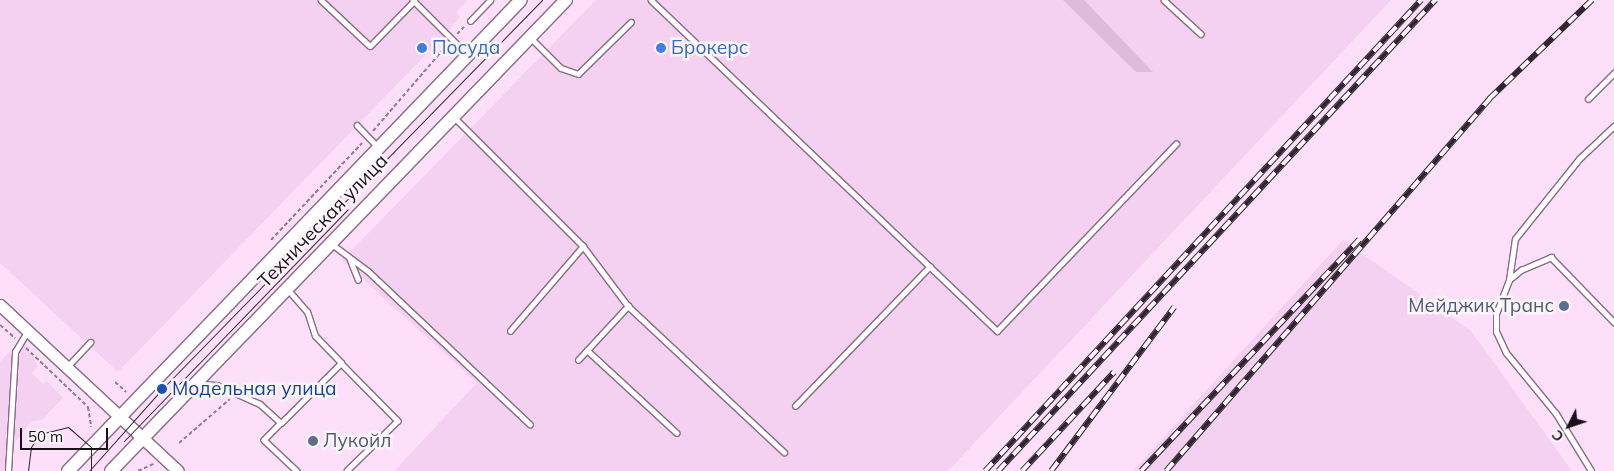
<!DOCTYPE html>
<meta charset="utf-8">
<style>
body{margin:0}
#map{position:relative;width:1614px;height:471px;overflow:hidden;background:#fedffa;font-family:Mulish,sans-serif}
div>[style]{position:absolute}
[style*='--x']{left:calc(var(--x)*1px);top:calc(var(--y)*1px);width:calc(var(--w)*1px);rotate:calc(var(--a)*1deg)}
.built>*{inset:0;background:#f4d0f1}
.green>*{inset:0;background:#ddbbd9}
.path>*{height:2px;margin-top:-1px;transform-origin:0;background:repeating-linear-gradient(90deg,#927d90 0 4px,transparent 0 6.5px)}
.roads{filter:drop-shadow(1px 0 #876c84) drop-shadow(-1px 0 #876c84) drop-shadow(0 1px #876c84) drop-shadow(0 -1px #876c84)}
.service>*{height:4.5px;margin:-2.25px;padding:0 2.25px;transform-origin:2.25px;border-radius:2.25px;background:#fff}
.tertiary>*{height:11px;margin:-5.5px;padding:0 5.5px;transform-origin:5.5px;border-radius:5.5px;background:#fff}
.secondary>*{height:12px;margin:-6px;padding:0 6px;transform-origin:6px;border-radius:6px;background:#fff}
.tram>*{height:1px;margin:-0.5px;padding:0 0.5px;transform-origin:0.5px;border-radius:0.5px;background:#312531}
.rail>*{height:5.5px;margin-top:-2.75px;transform-origin:0;background:repeating-linear-gradient(90deg,#fbf5fa 0 11px,#312531 0 22px);box-sizing:border-box;border-block:1px solid #312531}
.dots>*{width:14px;height:14px;translate:-50% -50%;box-sizing:border-box;border:2px solid #fbf5fa;border-radius:50%}
span{translate:-50% -50%;white-space:nowrap;text-align:center;line-height:1.15;-webkit-text-stroke:5px #fbf5fa;paint-order:stroke}
.shop-label{font-size:19px;color:#366cbe}
.left{translate:0 -50%;text-align:left}
.street-label{font-size:19px;color:#1a101a}
.service-label{font-size:19px;color:#4e5e75}
.right{translate:-100% -50%;text-align:right}
.transit-label{font-size:19px;color:#164399}
.north{position:absolute;left:1544px;top:401px;width:50px;height:50px;-webkit-text-stroke:4px #fbf5fa;paint-order:stroke;rotate:229deg;font-size:14px;font-weight:700;line-height:20px;text-align:center;color:#1a101a}
.north::after{content:'';display:block;margin:auto;width:18px;height:22px;background:#1a101a;clip-path:polygon(50% 0,100% 100%,50% 72%,0 100%)}
.scale{position:absolute;left:20px;top:428px;width:88px;height:22px;box-sizing:border-box;border:2px solid #1a101a;border-top:0;padding-left:6px;font-size:15px;line-height:18px;white-space:nowrap;color:#1a101a;-webkit-text-stroke:4px #fbf5fa;paint-order:stroke}
</style>
<div id="map">
<div class="built">
<div style="clip-path:polygon(0 0,468px 0,456px 12px,460px 17px,438px 42px,118px 372px,0 263px)"></div>
<div style="clip-path:polygon(596px 0,1391px 0,948px 471px,394px 471px,477px 383px,342px 260px)"></div>
<div style="clip-path:polygon(1343px 240px,1471px 331px,1572px 471px,1133px 471px)"></div>
<div style="clip-path:polygon(17px 344px,28px 346px,38px 366px,32px 373px,43px 384px,47px 381px,63px 398px,42px 420px,31px 421px,12px 447px,10px 471px,0 471px,0 362px)"></div>
</div>
<div class="green">
<div style="clip-path:polygon(1063px 0,1084px 0,1153px 72px,1136px 72px)"></div>
</div>
<div class="path">
<div style="--x:457;--y:34;--w:10;--a:-45"></div>
<div style="--x:373;--y:131;--w:113;--a:-49.3"></div>
<div style="--x:271;--y:240;--w:133;--a:-46.8"></div>
<div style="--x:0;--y:325;--w:20;--a:41"></div>
<div style="--x:26;--y:348;--w:86;--a:43.6"></div>
<div style="--x:88;--y:407;--w:20;--a:81"></div>
<div style="--x:115;--y:382;--w:15;--a:42"></div>
<div style="--x:179;--y:443;--w:67;--a:-40.8"></div>
<div style="--x:138;--y:471;--w:17;--a:-25"></div>
</div>
<div class="roads">
<div class="service">
<div style="--x:321;--y:0;--w:67;--a:43.2"></div>
<div style="--x:370;--y:46;--w:63;--a:-45.6"></div>
<div style="--x:413;--y:0;--w:76;--a:45"></div>
<div style="--x:651;--y:0;--w:479;--a:43.7"></div>
<div style="--x:997;--y:331;--w:259;--a:-46.3"></div>
<div style="--x:1164;--y:0;--w:50;--a:42.6"></div>
<div style="--x:470;--y:21;--w:29;--a:-46"></div>
<div style="--x:532;--y:39;--w:41;--a:45"></div>
<div style="--x:561;--y:68;--w:18;--a:19"></div>
<div style="--x:578;--y:74;--w:74;--a:-44.5"></div>
<div style="--x:1588;--y:99;--w:37;--a:-45"></div>
<div style="--x:454;--y:117;--w:182;--a:45"></div>
<div style="--x:583;--y:246;--w:75;--a:53.1"></div>
<div style="--x:628;--y:306;--w:214;--a:43.1"></div>
<div style="--x:357;--y:125;--w:29;--a:46"></div>
<div style="--x:332;--y:244;--w:45;--a:36.9"></div>
<div style="--x:368;--y:271;--w:223;--a:43.4"></div>
<div style="--x:350;--y:259;--w:22;--a:68"></div>
<div style="--x:1509;--y:280;--w:16;--a:-40"></div>
<div style="--x:1521;--y:270;--w:33;--a:-23"></div>
<div style="--x:1551;--y:257;--w:91;--a:45.9"></div>
<div style="--x:510;--y:331;--w:112;--a:-49.3"></div>
<div style="--x:587;--y:350;--w:122;--a:42.7"></div>
<div style="--x:578;--y:360;--w:74;--a:-47.2"></div>
<div style="--x:341;--y:363;--w:81;--a:45.5"></div>
<div style="--x:398;--y:421;--w:71;--a:135.6"></div>
<div style="--x:67;--y:367;--w:34;--a:-47"></div>
<div style="--x:198;--y:384;--w:19;--a:3"></div>
<div style="--x:217;--y:385;--w:47;--a:23.8"></div>
<div style="--x:260;--y:404;--w:28;--a:42"></div>
<div style="--x:281;--y:423;--w:85;--a:-45"></div>
<div style="--x:341;--y:363;--w:37;--a:-134"></div>
<div style="--x:315;--y:336;--w:25;--a:-108"></div>
<div style="--x:307;--y:312;--w:30;--a:-131"></div>
<div style="--x:795;--y:406;--w:194;--a:-46"></div>
<div style="--x:281;--y:423;--w:24;--a:135"></div>
<div style="--x:264;--y:440;--w:45;--a:43.2"></div>
<div style="--x:8;--y:471;--w:119;--a:-86.6"></div>
<div style="--x:15;--y:352;--w:23;--a:-59"></div>
<div style="--x:1591;--y:471;--w:67;--a:-121.6"></div>
<div style="--x:1556;--y:414;--w:79;--a:-129.3"></div>
<div style="--x:1506;--y:353;--w:23;--a:-115"></div>
<div style="--x:1496;--y:332;--w:18;--a:-90"></div>
<div style="--x:1496;--y:314;--w:36;--a:-69"></div>
<div style="--x:1509;--y:280;--w:41;--a:-81.7"></div>
<div style="--x:1515;--y:239;--w:102;--a:-51.3"></div>
<div style="--x:1579;--y:159;--w:48;--a:-43.3"></div>
</div>
<div class="tertiary">
<div style="--x:0;--y:305;--w:243;--a:43"></div>
</div>
<div class="secondary">
<div style="--x:68;--y:471;--w:653;--a:-46.12"></div>
<div style="--x:111;--y:471;--w:655;--a:-45.99"></div>
</div>
</div>
<div class="tram">
<div style="--x:124;--y:441;--w:322;--a:-46"></div>
<div style="--x:28;--y:471;--w:24;--a:-83"></div>
<div style="--x:31;--y:447;--w:16;--a:-55"></div>
<div style="--x:40;--y:434;--w:29;--a:-14"></div>
<div style="--x:68;--y:427;--w:30;--a:41"></div>
<div style="--x:91;--y:447;--w:24;--a:90"></div>
<div style="--x:89;--y:471;--w:110;--a:-48.3"></div>
<div style="--x:162;--y:389;--w:544;--a:-45.67"></div>
</div>
<div class="rail">
<div style="--x:985;--y:471;--w:642;--a:-47.21"></div>
<div style="--x:998;--y:471;--w:643;--a:-47.14"></div>
<div style="--x:1022;--y:471;--w:135;--a:-47.1"></div>
<div style="--x:1051;--y:471;--w:205;--a:-53.1"></div>
<div style="--x:1141;--y:471;--w:318;--a:-46.7"></div>
<div style="--x:1166;--y:471;--w:493;--a:-49"></div>
<div style="--x:1489;--y:99;--w:143;--a:-43.9"></div>
</div>
<div class="dots">
<div style="left:422px;top:48px;background:#3f7fe0"></div>
<div style="left:661px;top:48px;background:#3f7fe0"></div>
<div style="left:1564px;top:306px;background:#5c6f8a"></div>
<div style="left:162px;top:389px;background:#1a4fb4"></div>
<div style="left:313px;top:441px;background:#5c6f8a"></div>
</div>
<div class="shop-label">
<span class="left" style="left:432px;top:48px">Посуда</span>
<span class="left" style="left:671px;top:48px">Брокерс</span>
</div>
<div class="street-label">
<span style="left:323px;top:221px;rotate:-46deg">Техническая улица</span>
</div>
<div class="service-label">
<span class="right" style="left:1554px;top:306px">Мейджик Транс</span>
<span class="left" style="left:323px;top:441px">Лукойл</span>
</div>
<div class="transit-label">
<span class="left" style="left:172px;top:389px">Модельная улица</span>
</div>
<div class="north">С</div>
<div class="scale">50 m</div>
</div>
